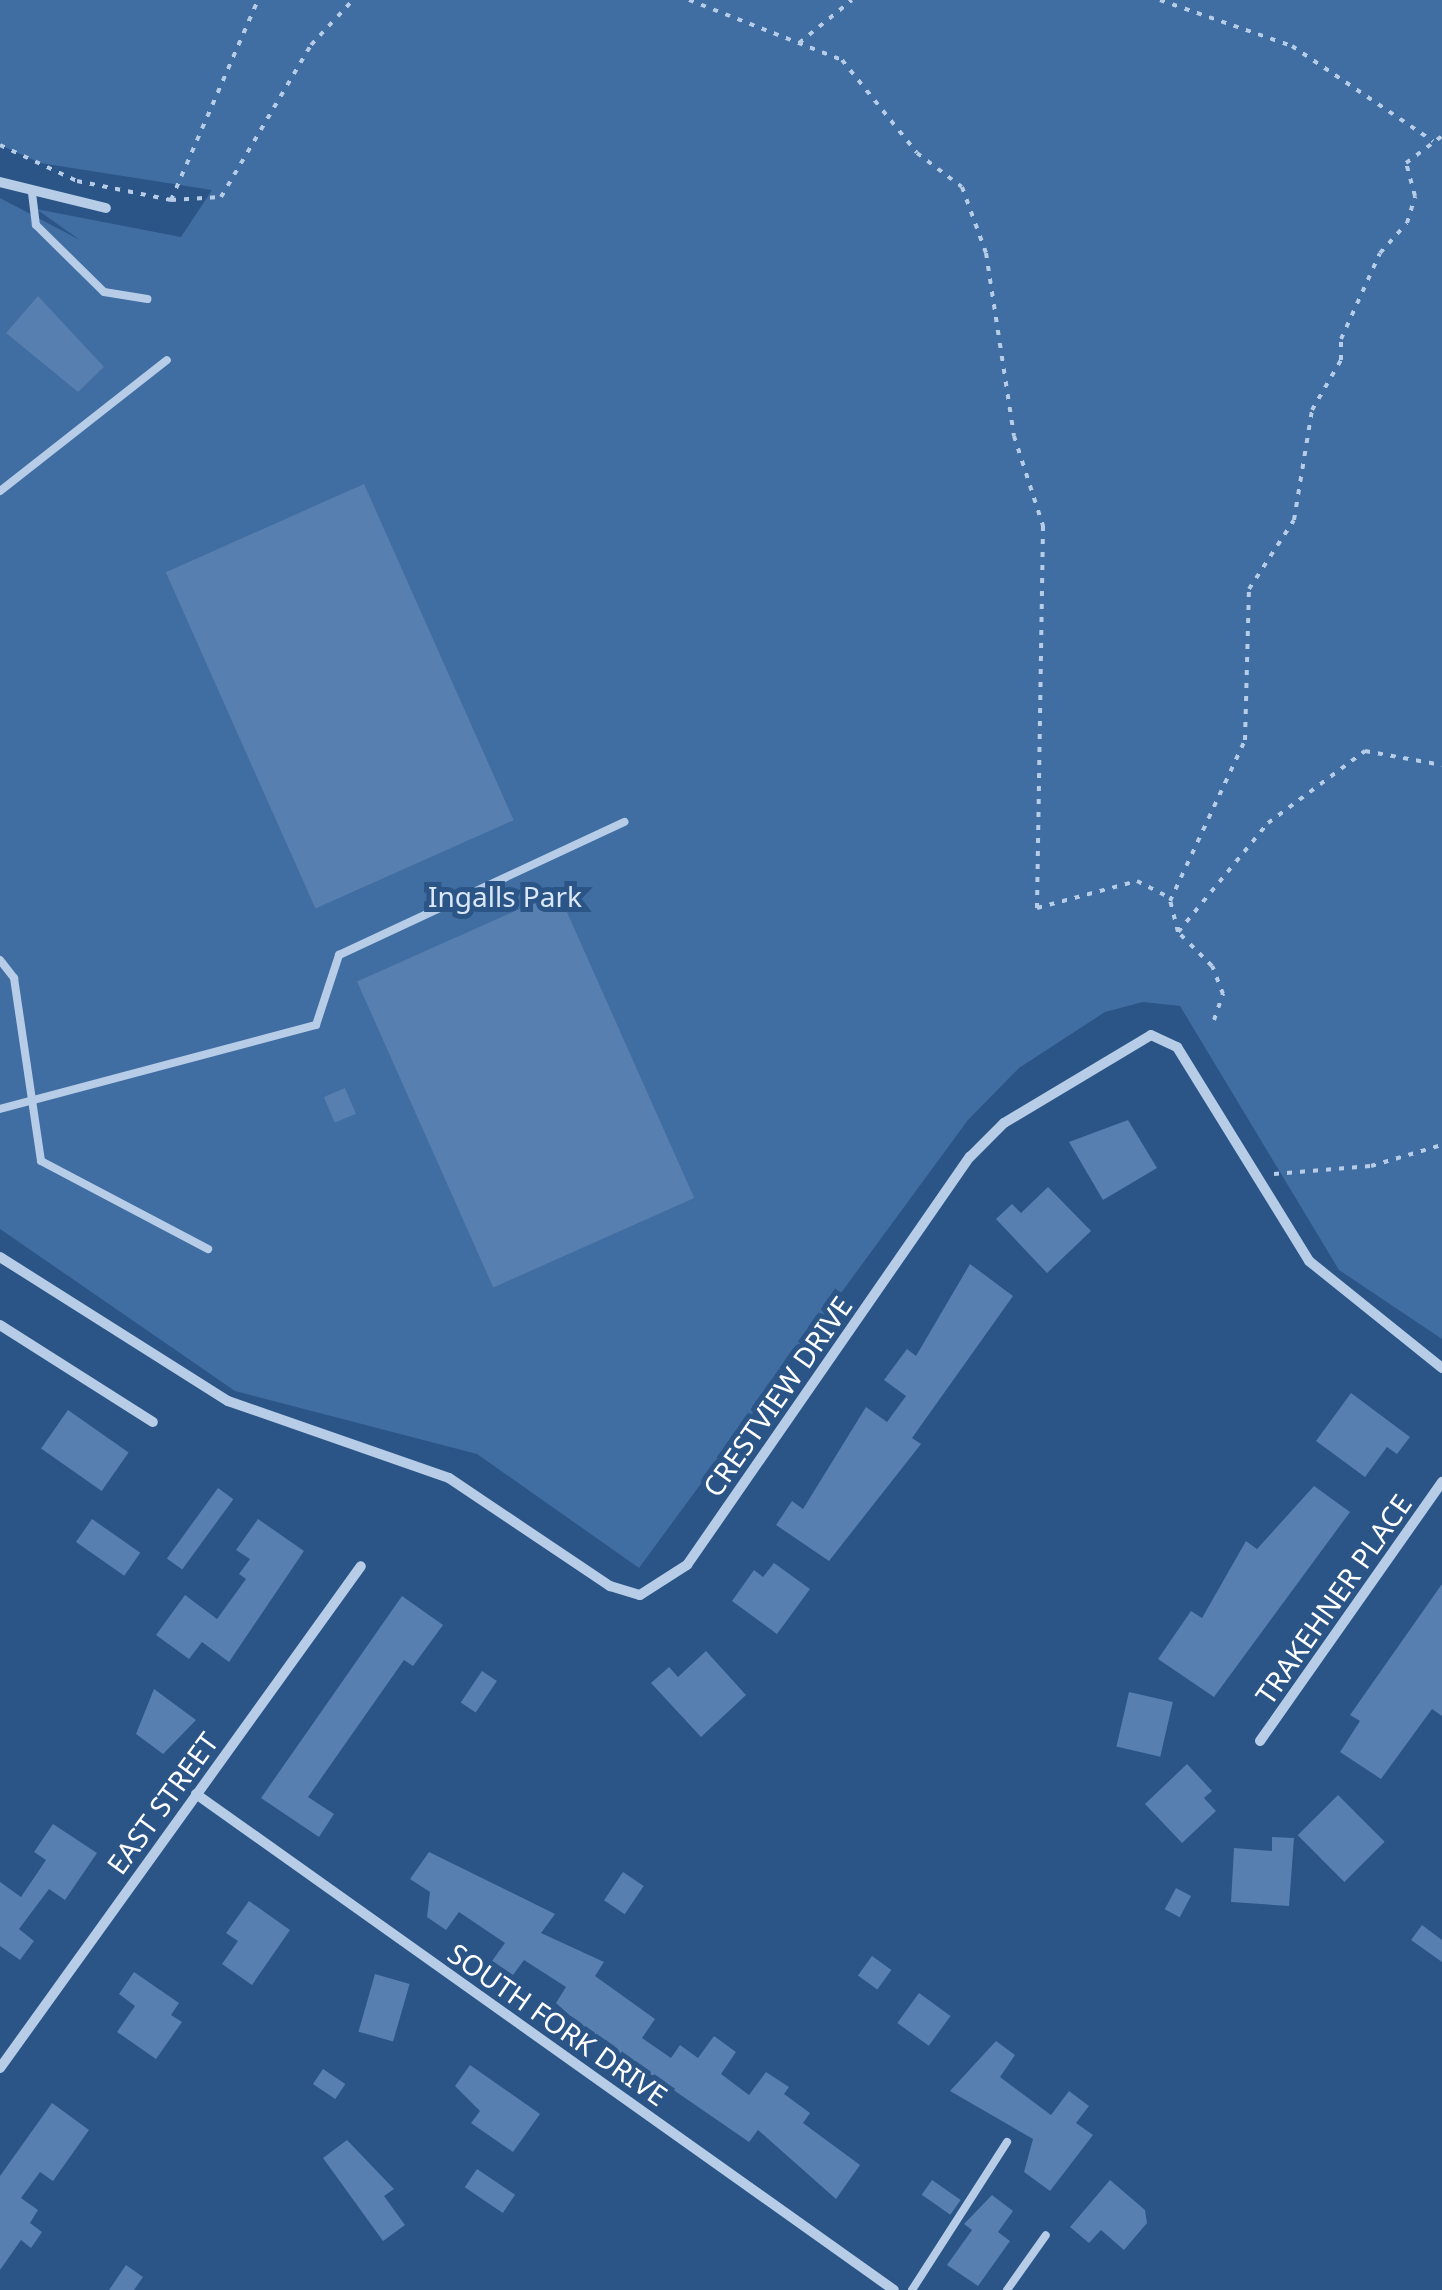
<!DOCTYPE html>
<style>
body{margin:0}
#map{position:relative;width:1442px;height:2290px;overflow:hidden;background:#2b5487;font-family:"Noto Sans",sans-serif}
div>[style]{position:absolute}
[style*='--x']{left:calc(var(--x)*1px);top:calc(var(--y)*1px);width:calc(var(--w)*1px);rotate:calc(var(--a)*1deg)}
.green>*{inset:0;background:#406da2}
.building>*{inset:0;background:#577fb0;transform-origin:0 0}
.path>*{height:4px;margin-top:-2px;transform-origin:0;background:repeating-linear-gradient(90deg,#b7cde7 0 5px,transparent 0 13px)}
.lane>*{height:8px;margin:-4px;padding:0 4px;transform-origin:4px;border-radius:4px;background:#b7cde7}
.street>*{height:10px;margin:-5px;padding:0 5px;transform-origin:5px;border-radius:5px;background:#b7cde7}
span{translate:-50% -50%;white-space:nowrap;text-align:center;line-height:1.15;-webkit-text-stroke:10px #2b5487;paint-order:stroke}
.park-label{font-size:28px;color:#dae7f6}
.street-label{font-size:28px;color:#fff}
</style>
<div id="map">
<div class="green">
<div style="clip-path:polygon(0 0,1442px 0,1442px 1339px,1339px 1270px,1180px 1006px,1143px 1002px,1105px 1012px,1019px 1068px,968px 1120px,639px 1568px,477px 1454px,235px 1391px,0 1229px,0 198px,80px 240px,36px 209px,181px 237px,212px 190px,40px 163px,0 145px)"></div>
</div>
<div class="building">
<div style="clip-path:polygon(38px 296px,104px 367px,78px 392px,6px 333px)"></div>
<div style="left:364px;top:484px;width:368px;height:217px;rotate:66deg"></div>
<div style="left:558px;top:892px;width:335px;height:220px;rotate:66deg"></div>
<div style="left:345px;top:1088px;width:28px;height:23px;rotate:67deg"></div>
<div style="clip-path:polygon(1128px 1120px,1157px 1168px,1103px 1200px,1069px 1142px)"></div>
<div style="clip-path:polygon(1048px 1187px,1091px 1231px,1047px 1273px,996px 1219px,1012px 1204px,1021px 1213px)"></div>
<div style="clip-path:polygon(970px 1264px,1013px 1296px,912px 1438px,921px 1444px,829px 1561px,776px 1525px,792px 1501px,803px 1509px,866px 1407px,887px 1422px,906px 1396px,884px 1380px,907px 1349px,916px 1356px)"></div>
<div style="clip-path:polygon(1351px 1393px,1410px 1437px,1397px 1454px,1387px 1447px,1365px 1477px,1316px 1441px)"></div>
<div style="left:68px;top:1410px;width:74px;height:47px;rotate:35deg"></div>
<div style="clip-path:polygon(1314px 1486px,1350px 1512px,1214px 1697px,1158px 1659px,1191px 1611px,1202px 1618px,1246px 1541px,1257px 1549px)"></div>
<div style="left:218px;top:1488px;width:19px;height:87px;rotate:36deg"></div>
<div style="left:92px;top:1519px;width:59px;height:28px;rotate:35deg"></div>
<div style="clip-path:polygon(258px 1519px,304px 1551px,229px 1662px,202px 1642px,189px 1659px,156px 1635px,185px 1595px,217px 1619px,246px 1579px,239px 1574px,250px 1559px,236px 1550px)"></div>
<div style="clip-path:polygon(774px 1563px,810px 1589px,777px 1634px,732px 1601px,754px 1570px,763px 1577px)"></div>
<div style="clip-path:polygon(1442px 1584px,1442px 1716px,1432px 1709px,1381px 1779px,1340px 1752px,1360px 1721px,1350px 1715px)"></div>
<div style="clip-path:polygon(402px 1596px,443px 1625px,413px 1666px,404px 1660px,308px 1797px,334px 1814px,319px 1837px,261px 1798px)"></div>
<div style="clip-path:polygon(706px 1651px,746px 1695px,701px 1737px,651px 1683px,669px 1667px,678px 1677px)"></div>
<div style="left:482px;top:1671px;width:18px;height:38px;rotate:34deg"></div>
<div style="clip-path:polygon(154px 1689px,196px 1720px,163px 1754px,136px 1734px)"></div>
<div style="left:1129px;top:1692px;width:45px;height:56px;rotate:13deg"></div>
<div style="clip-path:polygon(1187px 1764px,1212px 1791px,1204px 1798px,1216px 1811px,1182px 1843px,1145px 1804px)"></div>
<div style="left:1338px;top:1795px;width:66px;height:57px;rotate:45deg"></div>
<div style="clip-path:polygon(53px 1824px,97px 1853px,65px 1900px,49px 1889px,19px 1929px,34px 1941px,20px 1960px,0 1946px,0 1882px,21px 1897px,46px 1860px,34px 1852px)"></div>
<div style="clip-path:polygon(1272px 1837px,1294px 1838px,1289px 1906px,1231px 1902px,1234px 1848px,1272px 1851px)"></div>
<div style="clip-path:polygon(429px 1852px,555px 1914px,541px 1933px,604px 1962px,595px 1976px,655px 2019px,642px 2038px,671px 2058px,680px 2045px,698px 2058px,714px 2036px,736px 2052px,721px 2074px,749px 2095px,766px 2072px,789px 2087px,784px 2094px,810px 2113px,803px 2123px,860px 2165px,836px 2199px,758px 2130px,749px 2142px,585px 2029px,556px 2003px,566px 1987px,524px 1960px,513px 1975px,492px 1961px,505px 1943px,459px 1912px,446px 1930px,427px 1917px,430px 1892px,410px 1879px)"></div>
<div style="left:623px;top:1872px;width:25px;height:34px;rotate:34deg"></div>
<div style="left:1176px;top:1888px;width:17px;height:24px;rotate:28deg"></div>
<div style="clip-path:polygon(249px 1901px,290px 1930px,252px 1985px,222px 1964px,238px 1941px,226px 1933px)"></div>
<div style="clip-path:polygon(1422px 1925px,1442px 1940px,1442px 1962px,1411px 1940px)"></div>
<div style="left:872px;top:1956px;width:24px;height:24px;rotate:36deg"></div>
<div style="clip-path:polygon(134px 1972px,179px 2003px,171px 2015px,182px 2022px,156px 2059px,117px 2032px,135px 2006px,119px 1994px)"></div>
<div style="left:375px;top:1974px;width:36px;height:60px;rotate:16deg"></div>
<div style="left:919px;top:1993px;width:39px;height:37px;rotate:36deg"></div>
<div style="clip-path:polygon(996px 2041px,1015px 2055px,1000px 2077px,1051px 2115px,1069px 2091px,1089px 2106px,1076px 2123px,1093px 2135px,1050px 2191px,1024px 2172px,1033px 2139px,950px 2091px)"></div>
<div style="clip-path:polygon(470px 2065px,540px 2114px,513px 2152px,471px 2123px,480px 2111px,455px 2086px)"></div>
<div style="left:323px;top:2069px;width:27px;height:18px;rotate:34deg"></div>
<div style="clip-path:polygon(52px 2103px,89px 2130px,53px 2181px,40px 2172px,21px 2198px,38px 2210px,30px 2223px,42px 2232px,31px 2248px,21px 2240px,0 2270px,0 2176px)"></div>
<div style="clip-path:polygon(347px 2140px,394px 2189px,384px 2196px,405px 2225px,383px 2241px,323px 2158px)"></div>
<div style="left:477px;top:2169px;width:46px;height:22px;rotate:34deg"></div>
<div style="left:932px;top:2180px;width:35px;height:18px;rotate:35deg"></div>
<div style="clip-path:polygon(1110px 2180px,1145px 2210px,1147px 2223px,1124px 2250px,1101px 2230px,1089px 2243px,1070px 2227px)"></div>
<div style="clip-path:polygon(992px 2195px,1013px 2211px,998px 2232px,1010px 2241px,978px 2286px,947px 2265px,972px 2230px,964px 2224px)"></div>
<div style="clip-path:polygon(126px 2265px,143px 2277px,134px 2290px,109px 2290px)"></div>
</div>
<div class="path">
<div style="--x:689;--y:0;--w:164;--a:21.4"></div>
<div style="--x:842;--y:60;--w:119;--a:51.1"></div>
<div style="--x:917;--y:153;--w:56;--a:37.1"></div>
<div style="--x:962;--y:187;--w:70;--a:70"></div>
<div style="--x:986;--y:253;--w:185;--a:81.3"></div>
<div style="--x:1014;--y:436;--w:95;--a:72.1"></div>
<div style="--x:1043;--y:526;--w:382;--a:90.9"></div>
<div style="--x:1037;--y:908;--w:104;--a:-15.1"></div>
<div style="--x:1137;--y:881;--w:38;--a:27"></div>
<div style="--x:1160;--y:0;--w:140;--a:19.2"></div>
<div style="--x:1292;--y:46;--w:170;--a:34"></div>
<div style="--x:799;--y:43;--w:68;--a:-39.1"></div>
<div style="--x:0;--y:145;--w:85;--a:25.1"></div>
<div style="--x:77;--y:181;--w:96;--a:11.4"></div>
<div style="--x:171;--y:200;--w:50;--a:-3.4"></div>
<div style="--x:221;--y:197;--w:177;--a:-59.4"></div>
<div style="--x:311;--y:45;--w:62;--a:-47"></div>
<div style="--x:171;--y:200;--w:218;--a:-66.5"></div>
<div style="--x:1178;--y:932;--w:141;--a:-50.5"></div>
<div style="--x:1268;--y:823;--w:121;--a:-36.6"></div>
<div style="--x:1365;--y:751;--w:78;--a:10.3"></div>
<div style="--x:1214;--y:1020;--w:28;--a:-71"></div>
<div style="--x:1223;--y:994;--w:30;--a:-111"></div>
<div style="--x:1212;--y:966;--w:48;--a:-135"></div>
<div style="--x:1178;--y:932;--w:32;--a:-104"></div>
<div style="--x:1170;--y:901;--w:178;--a:-65"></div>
<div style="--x:1245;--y:740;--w:151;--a:-88.5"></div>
<div style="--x:1249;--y:589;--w:82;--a:-56.9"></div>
<div style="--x:1294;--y:520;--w:111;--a:-80.7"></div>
<div style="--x:1312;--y:410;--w:58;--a:-59.9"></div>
<div style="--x:1341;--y:360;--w:21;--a:-90"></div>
<div style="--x:1341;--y:339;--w:94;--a:-65.6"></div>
<div style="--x:1380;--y:253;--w:40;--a:-48"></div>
<div style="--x:1407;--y:223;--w:28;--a:-73"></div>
<div style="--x:1415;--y:196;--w:34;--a:-105"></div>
<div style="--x:1406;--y:163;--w:45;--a:-36.9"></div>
<div style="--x:1274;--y:1174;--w:97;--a:-4.7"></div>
<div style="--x:1371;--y:1166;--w:74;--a:-16.5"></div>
</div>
<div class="lane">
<div style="--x:32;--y:193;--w:32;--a:83"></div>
<div style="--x:36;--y:225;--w:95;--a:44.6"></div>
<div style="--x:104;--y:292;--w:44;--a:9.2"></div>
<div style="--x:0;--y:491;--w:212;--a:-38.1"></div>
<div style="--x:0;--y:960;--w:23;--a:52"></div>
<div style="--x:14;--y:978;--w:185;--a:81.6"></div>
<div style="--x:41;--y:1161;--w:189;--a:27.8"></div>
<div style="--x:0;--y:1109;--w:327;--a:-14.9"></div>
<div style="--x:316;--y:1025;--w:74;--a:-71.8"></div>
<div style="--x:339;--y:955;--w:315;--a:-25"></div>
<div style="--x:912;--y:2290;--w:176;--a:-57.3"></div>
<div style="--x:1007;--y:2290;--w:67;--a:-54.7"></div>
</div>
<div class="street">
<div style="--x:0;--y:182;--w:109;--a:13.8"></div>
<div style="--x:0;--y:1257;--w:270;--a:32.3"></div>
<div style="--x:228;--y:1401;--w:234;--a:19.2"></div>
<div style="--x:449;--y:1478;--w:194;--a:33.9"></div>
<div style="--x:610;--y:1586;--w:31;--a:17"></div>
<div style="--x:640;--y:1595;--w:56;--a:-32.6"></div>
<div style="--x:687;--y:1565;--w:497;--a:-55.3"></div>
<div style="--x:970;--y:1157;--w:48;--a:-45"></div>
<div style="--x:1004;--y:1123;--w:171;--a:-30.9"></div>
<div style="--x:1151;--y:1035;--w:29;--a:25"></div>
<div style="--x:1177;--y:1047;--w:251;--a:58.3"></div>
<div style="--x:1309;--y:1261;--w:171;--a:38.8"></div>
<div style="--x:0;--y:1325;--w:181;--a:32.4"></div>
<div style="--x:1260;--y:1741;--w:317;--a:-54.9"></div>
<div style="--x:196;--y:1794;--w:856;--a:35.4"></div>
<div style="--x:0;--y:2068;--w:618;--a:-54.28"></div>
</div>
<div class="park-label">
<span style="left:505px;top:896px">Ingalls Park</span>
</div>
<div class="street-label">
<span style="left:777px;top:1396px;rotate:-55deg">CRESTVIEW DRIVE</span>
<span style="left:1333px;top:1599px;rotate:-55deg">TRAKEHNER PLACE</span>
<span style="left:162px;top:1803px;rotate:-54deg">EAST STREET</span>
<span style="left:558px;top:2024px;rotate:35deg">SOUTH FORK DRIVE</span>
</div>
</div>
